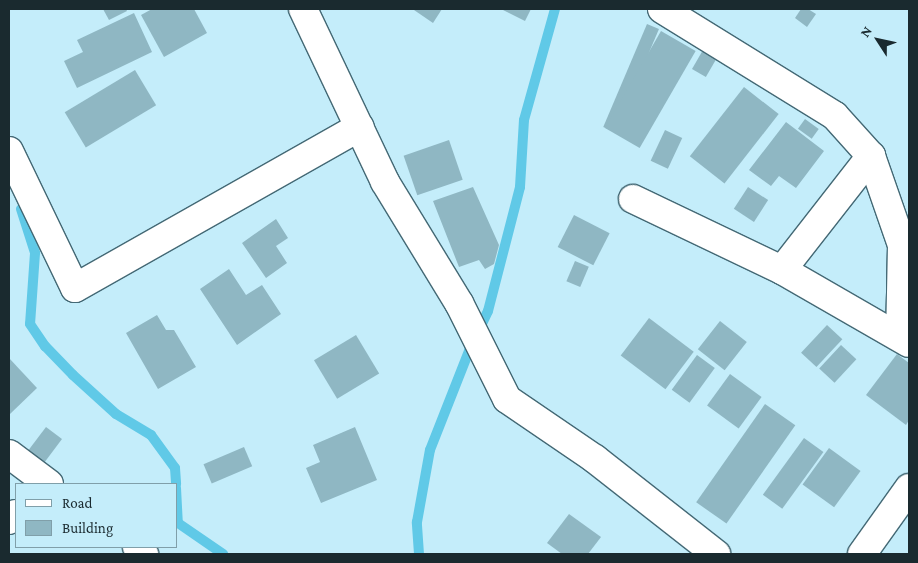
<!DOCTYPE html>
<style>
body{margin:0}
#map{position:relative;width:918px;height:563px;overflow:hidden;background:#c4edfa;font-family:"Crimson Pro",serif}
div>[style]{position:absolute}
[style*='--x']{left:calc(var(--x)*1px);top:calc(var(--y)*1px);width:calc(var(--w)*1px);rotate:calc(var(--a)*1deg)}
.stream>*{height:10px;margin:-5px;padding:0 5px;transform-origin:5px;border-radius:5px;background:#60c9e7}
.building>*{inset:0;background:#8fb7c3;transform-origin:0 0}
.roads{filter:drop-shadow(1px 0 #446975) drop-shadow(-1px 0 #446975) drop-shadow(0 1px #446975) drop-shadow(0 -1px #446975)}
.minor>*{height:28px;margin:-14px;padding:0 14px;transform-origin:14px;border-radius:14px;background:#fff}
span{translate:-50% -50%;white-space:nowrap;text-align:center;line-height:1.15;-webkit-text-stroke:5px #c4edfa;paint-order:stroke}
.frame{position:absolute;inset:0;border:10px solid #1a2a2f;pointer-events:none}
.legend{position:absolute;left:15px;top:483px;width:162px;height:65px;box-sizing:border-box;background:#c4edfa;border:1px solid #809fa9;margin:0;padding:6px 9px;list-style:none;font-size:15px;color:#1a2a2f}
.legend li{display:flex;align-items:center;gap:10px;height:25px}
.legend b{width:25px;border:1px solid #809fa9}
.north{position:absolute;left:853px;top:15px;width:50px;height:50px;-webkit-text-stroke:4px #c4edfa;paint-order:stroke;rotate:305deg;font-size:14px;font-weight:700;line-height:20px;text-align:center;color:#1a2a2f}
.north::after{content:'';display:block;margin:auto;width:18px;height:22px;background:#1a2a2f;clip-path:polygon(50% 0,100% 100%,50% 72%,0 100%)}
</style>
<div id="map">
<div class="stream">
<div style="--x:21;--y:209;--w:46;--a:72.3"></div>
<div style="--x:35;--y:253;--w:71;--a:94"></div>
<div style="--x:30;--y:324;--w:27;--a:56"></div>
<div style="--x:45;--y:346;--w:40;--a:46"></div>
<div style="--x:73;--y:375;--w:58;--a:42.2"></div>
<div style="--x:116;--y:414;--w:41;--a:31"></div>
<div style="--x:151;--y:435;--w:41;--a:54"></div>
<div style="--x:175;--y:468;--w:16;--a:86"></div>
<div style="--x:176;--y:488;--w:35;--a:87"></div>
<div style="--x:178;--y:523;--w:55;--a:34.6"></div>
<div style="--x:419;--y:554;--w:32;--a:-94"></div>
<div style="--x:417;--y:522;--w:73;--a:-79.8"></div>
<div style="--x:430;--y:450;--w:106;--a:-68.5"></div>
<div style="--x:469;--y:351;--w:44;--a:-64.6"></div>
<div style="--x:488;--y:311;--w:128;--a:-75.5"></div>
<div style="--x:520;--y:187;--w:67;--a:-86.6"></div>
<div style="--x:524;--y:120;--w:115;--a:-74.4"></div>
</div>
<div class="building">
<div style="clip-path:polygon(103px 9px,126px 9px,127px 11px,109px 20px)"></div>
<div style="clip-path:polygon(152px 9px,194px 9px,207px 33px,164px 57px,141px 15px)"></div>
<div style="clip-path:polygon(415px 9px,442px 9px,433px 23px,414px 10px)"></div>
<div style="clip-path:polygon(501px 9px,531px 9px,525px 21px)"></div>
<div style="clip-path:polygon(801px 9px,808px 9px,816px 14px,807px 27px,795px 18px)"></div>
<div style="clip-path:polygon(134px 13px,152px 52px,77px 88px,64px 61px,83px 52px,77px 40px)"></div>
<div style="left:647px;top:24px;width:13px;height:112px;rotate:23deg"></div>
<div style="left:661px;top:31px;width:40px;height:112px;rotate:30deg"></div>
<div style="left:703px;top:50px;width:16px;height:22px;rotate:30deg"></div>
<div style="left:135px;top:70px;width:41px;height:82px;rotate:59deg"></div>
<div style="left:744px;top:87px;width:44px;height:88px;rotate:38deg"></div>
<div style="left:805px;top:119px;width:17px;height:12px;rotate:36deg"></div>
<div style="clip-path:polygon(786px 122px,824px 151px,796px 188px,779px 176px,771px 186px,749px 170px)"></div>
<div style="left:665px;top:130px;width:19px;height:34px;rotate:25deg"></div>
<div style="left:449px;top:140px;width:42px;height:48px;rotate:71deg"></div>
<div style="clip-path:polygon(473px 187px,499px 245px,494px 264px,485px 269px,479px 260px,459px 267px,433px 201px)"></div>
<div style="left:748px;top:187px;width:24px;height:26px;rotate:33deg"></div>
<div style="left:574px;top:215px;width:40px;height:36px;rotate:27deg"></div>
<div style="clip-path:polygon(276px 219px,288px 238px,276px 246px,287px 263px,266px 278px,242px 243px)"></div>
<div style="left:575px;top:261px;width:15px;height:22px;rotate:23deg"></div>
<div style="clip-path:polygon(229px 269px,246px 295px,262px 285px,281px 314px,237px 345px,200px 289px)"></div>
<div style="clip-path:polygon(157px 315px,166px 330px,174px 330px,196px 367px,158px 389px,126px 333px)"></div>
<div style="left:649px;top:318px;width:56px;height:47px;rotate:37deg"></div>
<div style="left:720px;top:321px;width:34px;height:36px;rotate:38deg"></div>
<div style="left:827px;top:325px;width:21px;height:38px;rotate:43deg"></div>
<div style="left:356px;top:335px;width:45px;height:49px;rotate:59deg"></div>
<div style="left:841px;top:345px;width:21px;height:32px;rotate:43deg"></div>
<div style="clip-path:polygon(897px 354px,909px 363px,909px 420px,906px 425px,866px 395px)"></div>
<div style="left:697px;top:355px;width:22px;height:43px;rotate:36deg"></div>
<div style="clip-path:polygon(9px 358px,37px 388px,10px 414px,9px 413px)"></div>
<div style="left:730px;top:374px;width:39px;height:39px;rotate:36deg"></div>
<div style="left:765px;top:404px;width:37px;height:120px;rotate:35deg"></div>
<div style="left:46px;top:427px;width:20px;height:38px;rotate:37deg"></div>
<div style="clip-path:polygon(355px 427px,377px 480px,321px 503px,306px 468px,320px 462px,313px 445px)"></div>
<div style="left:804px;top:438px;width:24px;height:70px;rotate:36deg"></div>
<div style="left:244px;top:447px;width:21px;height:44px;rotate:67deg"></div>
<div style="left:829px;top:448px;width:39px;height:45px;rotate:36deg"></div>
<div style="clip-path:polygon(569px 514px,601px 537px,588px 554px,562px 554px,547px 543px)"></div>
</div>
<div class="roads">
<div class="minor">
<div style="--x:303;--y:9;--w:191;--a:64.6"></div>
<div style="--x:385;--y:182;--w:142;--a:58.6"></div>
<div style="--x:459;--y:303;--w:107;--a:63.4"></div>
<div style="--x:507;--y:399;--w:107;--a:34.3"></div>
<div style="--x:595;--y:459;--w:154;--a:38.1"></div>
<div style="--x:662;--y:9;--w:203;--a:31.7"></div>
<div style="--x:835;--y:116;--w:54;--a:48"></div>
<div style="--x:871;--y:156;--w:94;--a:70.8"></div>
<div style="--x:902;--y:245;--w:92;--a:91.2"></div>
<div style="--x:9;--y:151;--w:152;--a:64.3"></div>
<div style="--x:75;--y:288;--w:327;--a:-29.5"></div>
<div style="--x:633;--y:199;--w:165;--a:25.5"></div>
<div style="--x:782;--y:270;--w:146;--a:29.9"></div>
<div style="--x:782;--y:270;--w:145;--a:-52"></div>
<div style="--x:9;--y:454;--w:50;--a:36.9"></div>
<div style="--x:9;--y:520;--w:9;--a:-41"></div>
<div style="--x:137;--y:547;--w:10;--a:45"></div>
<div style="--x:862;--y:554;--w:81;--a:-54.5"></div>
</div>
</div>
<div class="frame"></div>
<ul class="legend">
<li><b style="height:6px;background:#fff"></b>Road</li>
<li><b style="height:14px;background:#8fb7c3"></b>Building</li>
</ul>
<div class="north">N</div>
</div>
